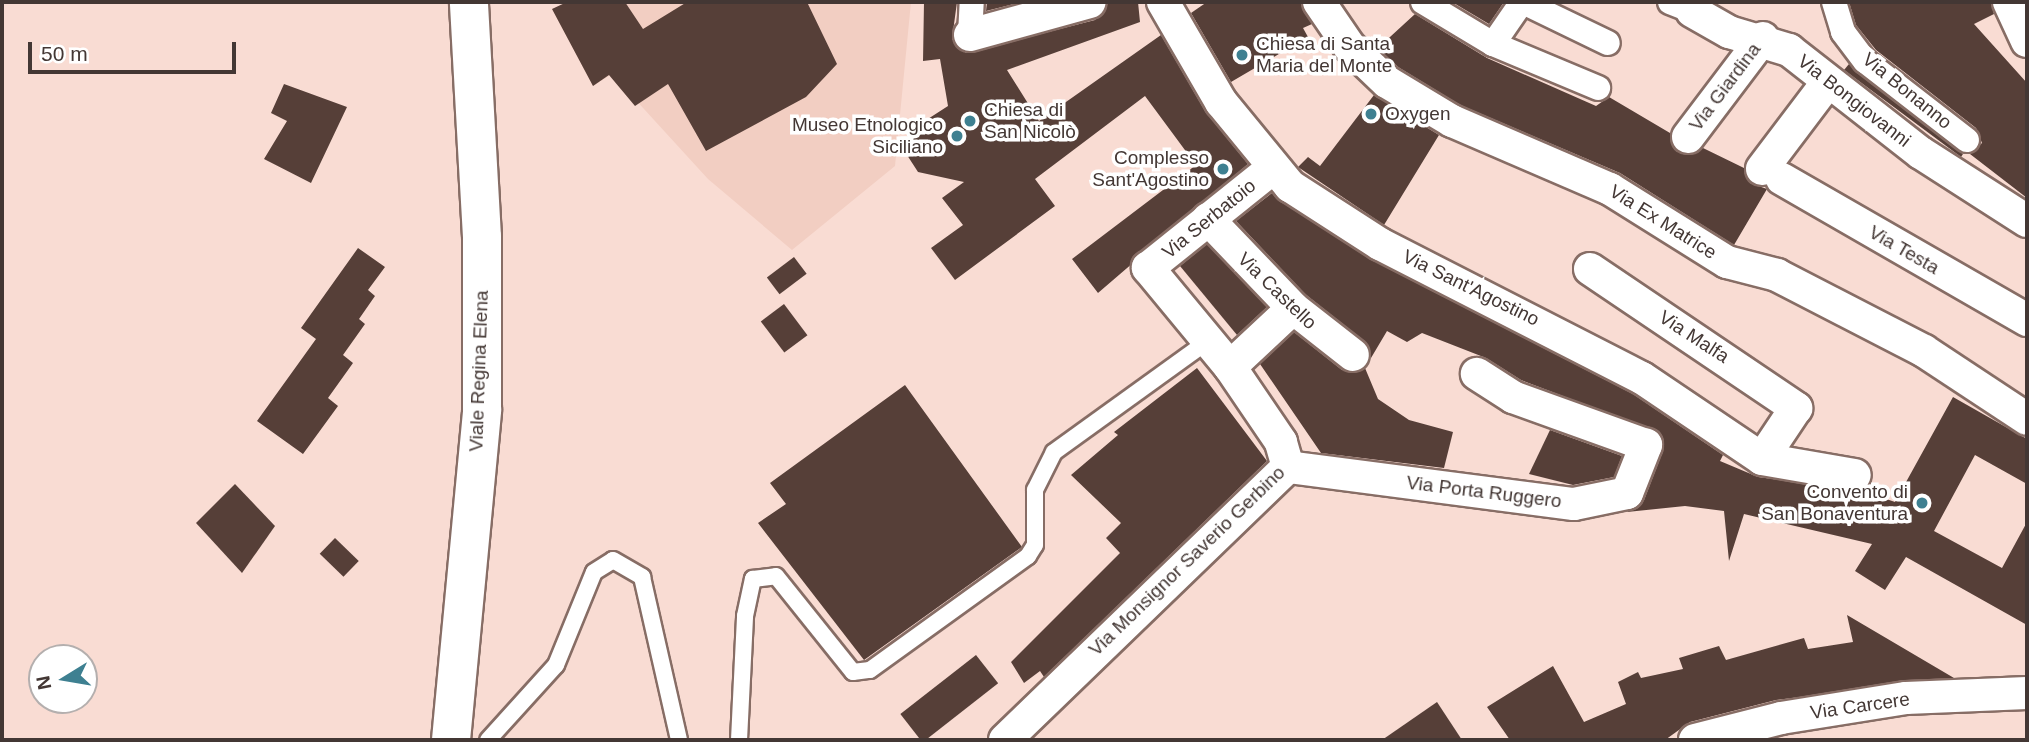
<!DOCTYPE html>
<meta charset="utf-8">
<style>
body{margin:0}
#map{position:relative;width:2029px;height:742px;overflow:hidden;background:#f9dcd3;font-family:Arial,sans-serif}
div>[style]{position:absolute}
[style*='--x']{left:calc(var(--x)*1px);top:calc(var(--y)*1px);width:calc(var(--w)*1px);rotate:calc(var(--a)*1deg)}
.built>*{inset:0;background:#f2cec2}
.building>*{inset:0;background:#563f38;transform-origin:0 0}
.roads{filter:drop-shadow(2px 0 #876d65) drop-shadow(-2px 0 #876d65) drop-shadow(0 2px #876d65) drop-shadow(0 -2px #876d65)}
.service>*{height:16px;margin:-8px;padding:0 8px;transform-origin:8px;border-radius:8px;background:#fff}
.pedestrian>*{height:24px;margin:-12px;padding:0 12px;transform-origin:12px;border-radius:12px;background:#fff}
.minor>*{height:32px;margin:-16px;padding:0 16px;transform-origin:16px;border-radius:16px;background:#fff}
.secondary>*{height:38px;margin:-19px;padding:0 19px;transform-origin:19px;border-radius:19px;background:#fff}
.dots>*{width:19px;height:19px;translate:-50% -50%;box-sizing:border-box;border:4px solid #fff;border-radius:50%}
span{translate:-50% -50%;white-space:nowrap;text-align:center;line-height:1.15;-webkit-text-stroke:7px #fff;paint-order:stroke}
.poi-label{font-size:19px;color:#433734}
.left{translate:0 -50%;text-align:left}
.right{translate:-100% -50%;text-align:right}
.street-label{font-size:19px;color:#433734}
.frame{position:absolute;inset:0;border:4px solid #433734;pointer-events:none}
.north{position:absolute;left:28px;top:644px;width:70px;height:70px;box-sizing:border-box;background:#fff;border:2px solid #b4afae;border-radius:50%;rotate:259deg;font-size:19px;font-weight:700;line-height:28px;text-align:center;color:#433734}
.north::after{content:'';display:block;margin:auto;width:24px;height:32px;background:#3e8091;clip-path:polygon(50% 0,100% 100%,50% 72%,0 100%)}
.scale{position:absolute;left:28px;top:42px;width:208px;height:32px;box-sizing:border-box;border:4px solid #433734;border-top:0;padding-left:9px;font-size:21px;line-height:24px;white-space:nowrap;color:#433734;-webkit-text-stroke:5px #fff;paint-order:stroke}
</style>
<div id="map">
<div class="built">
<div style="clip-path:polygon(567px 2px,911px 2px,895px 166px,792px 250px,708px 179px,612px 74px,593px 86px,552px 9px)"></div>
</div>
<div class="building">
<div style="clip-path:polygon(567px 2px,625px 2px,643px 29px,687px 2px,807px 2px,837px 64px,806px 97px,706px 151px,668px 84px,635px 106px,609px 75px,593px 86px,552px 9px)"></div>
<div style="clip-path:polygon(924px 2px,957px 2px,952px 39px,966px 53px,1095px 20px,1108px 2px,1138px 2px,1140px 22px,1007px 70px,1039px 121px,1161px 35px,1205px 111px,1248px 164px,1098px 293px,1072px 259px,1196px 165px,1145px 96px,1035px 179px,1055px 206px,955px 280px,931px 248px,963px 225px,942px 198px,964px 182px,918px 172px,907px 155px,917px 126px,948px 106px,940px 59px,923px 61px)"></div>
<div style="clip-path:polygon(987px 2px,1022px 2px,986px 11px)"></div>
<div style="clip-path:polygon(1207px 2px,1301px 2px,1312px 24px,1303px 28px,1308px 37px,1231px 82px,1191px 13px)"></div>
<div style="clip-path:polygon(1452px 2px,1504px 2px,1489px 24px)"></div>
<div style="clip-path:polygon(1849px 2px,1991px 2px,1994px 14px,1974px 24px,2027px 83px,2027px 198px,1970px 154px,1982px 143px,1976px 128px,1876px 50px,1856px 25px)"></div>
<div style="clip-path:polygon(1415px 14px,1487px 58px,1596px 106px,1609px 97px,1670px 133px,1677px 152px,1703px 148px,1744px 168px,1750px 183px,1767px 189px,1734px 245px,1620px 173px,1460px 105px,1398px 67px,1378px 48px)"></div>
<div style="clip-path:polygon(1849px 64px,1963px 154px,1961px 157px,1844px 70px)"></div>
<div style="clip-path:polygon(284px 84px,347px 107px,311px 183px,264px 159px,287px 121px,271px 113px)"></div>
<div style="clip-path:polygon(1374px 95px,1439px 135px,1384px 225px,1298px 167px,1308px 157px,1320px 166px)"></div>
<div style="clip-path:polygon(1272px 193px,1372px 260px,1633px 394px,1723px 455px,1720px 461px,1758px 477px,1863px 491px,1895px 502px,1953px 397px,2027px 439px,2027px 484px,1975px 455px,1934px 531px,2002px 568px,2027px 522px,2027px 625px,1906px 557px,1885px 590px,1855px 571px,1872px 544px,1744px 514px,1729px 561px,1724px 511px,1685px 506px,1627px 512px,1644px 500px,1663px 451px,1660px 433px,1521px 380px,1486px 358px,1422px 333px,1407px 342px,1387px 331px,1371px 358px,1364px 341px,1305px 294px,1236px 221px)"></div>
<div style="clip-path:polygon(1207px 244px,1267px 307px,1237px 335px,1180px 266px)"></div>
<div style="clip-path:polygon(358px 248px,385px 267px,368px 290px,375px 296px,359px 319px,365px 324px,343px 355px,353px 363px,328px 398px,338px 406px,303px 454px,257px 421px,316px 339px,301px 328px)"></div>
<div style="left:794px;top:257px;width:21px;height:34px;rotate:53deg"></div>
<div style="left:784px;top:304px;width:39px;height:29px;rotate:53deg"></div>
<div style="clip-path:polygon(1294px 332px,1342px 370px,1365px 368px,1378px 399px,1409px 420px,1453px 432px,1444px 468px,1321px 453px,1260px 364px)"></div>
<div style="clip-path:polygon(1197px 368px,1267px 461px,1044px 677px,1040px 671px,1024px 683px,1011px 662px,1120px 553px,1106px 538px,1121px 523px,1071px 475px,1118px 435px,1114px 432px)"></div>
<div style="clip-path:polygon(905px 385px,1022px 547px,864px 660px,758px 523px,786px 504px,770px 483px)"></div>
<div style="clip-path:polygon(1550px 430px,1622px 456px,1614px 477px,1573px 485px,1529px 474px)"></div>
<div style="clip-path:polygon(235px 484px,275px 526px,242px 573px,196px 523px)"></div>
<div style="left:335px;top:538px;width:33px;height:22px;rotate:44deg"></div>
<div style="clip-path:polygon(1847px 615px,1954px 678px,1776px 700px,1690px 722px,1665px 740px,1510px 740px,1487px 707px,1553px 666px,1584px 722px,1626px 704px,1618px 682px,1638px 672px,1641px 678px,1683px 669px,1679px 658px,1719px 646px,1726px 660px,1804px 638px,1808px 649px,1853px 642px)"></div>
<div style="left:976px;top:655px;width:36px;height:96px;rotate:52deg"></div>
<div style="clip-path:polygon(1437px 702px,1462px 740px,1382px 740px)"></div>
</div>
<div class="roads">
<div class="service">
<div style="--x:488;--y:740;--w:101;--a:-47.8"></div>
<div style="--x:556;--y:665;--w:100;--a:-67.8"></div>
<div style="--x:594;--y:572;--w:22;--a:-32"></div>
<div style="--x:613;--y:560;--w:34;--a:30"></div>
<div style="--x:642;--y:577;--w:167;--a:77.2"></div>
<div style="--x:739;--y:740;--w:124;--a:-87.2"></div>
<div style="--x:745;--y:616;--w:38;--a:-78"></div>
<div style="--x:753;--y:579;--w:23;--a:-7"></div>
<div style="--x:776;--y:576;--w:123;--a:51.3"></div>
<div style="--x:853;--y:672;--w:17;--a:-7"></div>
<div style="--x:870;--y:670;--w:195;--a:-35.8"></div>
<div style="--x:1028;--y:556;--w:13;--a:-58"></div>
<div style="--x:1035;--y:545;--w:55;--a:-90"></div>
<div style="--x:1035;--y:490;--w:42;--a:-63.4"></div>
<div style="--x:1054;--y:452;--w:190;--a:-35.8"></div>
</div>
<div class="pedestrian">
<div style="--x:1423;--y:2;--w:82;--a:31"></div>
<div style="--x:1493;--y:44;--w:114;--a:22.7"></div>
<div style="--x:1523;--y:2;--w:94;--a:25.8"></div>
<div style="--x:1670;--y:2;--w:24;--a:22"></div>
<div style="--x:1834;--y:2;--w:31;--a:73"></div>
<div style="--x:1843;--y:32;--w:36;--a:53"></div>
<div style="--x:1865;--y:61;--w:129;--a:37.8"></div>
<div style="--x:970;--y:35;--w:33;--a:-87"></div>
<div style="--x:1493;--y:44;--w:51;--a:-55.4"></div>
</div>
<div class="minor">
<div style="--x:1163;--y:2;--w:116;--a:59.9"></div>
<div style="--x:1221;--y:102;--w:109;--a:50.6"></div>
<div style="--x:1290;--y:186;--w:107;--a:32.8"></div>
<div style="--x:1380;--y:244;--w:294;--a:27.1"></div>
<div style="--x:1642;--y:378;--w:145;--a:34"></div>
<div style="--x:1762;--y:459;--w:94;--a:9.8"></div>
<div style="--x:1319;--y:2;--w:53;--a:55.7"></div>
<div style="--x:1349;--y:46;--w:52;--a:43.5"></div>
<div style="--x:1387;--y:82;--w:76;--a:31"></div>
<div style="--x:1452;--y:121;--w:172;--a:23.3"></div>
<div style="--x:1610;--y:189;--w:138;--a:32"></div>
<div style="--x:1727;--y:262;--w:52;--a:14.6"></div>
<div style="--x:1777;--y:275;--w:165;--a:27.3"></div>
<div style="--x:1924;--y:351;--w:123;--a:33.4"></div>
<div style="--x:2009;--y:2;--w:43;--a:65.2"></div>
<div style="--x:1692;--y:11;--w:43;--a:29.6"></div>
<div style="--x:1729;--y:32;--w:63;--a:16.7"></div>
<div style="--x:1789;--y:50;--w:167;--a:38"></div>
<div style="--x:1921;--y:153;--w:126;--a:32.7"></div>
<div style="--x:970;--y:35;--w:124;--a:-15.4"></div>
<div style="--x:1688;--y:137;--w:124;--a:-52.9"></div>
<div style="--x:1762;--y:169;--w:108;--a:-52.9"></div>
<div style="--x:1782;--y:179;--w:283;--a:29.9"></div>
<div style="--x:1208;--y:219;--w:123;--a:46.3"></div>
<div style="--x:1293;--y:308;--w:76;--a:38.1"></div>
<div style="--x:1590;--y:269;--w:249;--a:34"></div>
<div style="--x:1796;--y:408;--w:61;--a:123.7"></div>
<div style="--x:1230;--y:367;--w:129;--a:-129.6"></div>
<div style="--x:1148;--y:268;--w:160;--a:-38.7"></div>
<div style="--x:1288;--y:467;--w:288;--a:7.4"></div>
<div style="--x:1574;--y:504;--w:54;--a:-11.7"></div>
<div style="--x:1627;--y:493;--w:52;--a:-68.4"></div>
<div style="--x:1646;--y:445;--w:141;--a:-160.2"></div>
<div style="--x:1513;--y:397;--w:43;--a:-147.4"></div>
<div style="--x:1005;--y:740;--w:393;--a:-44"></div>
<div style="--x:1288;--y:467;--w:26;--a:-106"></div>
<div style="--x:1281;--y:442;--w:91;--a:-124.2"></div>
<div style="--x:1230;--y:367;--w:86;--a:-43.1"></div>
<div style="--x:1695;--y:740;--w:89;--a:-14.3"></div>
<div style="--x:1781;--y:718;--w:127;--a:-9.1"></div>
<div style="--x:1906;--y:698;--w:121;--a:-2.4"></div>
</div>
<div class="secondary">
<div style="--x:451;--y:740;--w:332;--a:-84.6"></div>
<div style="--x:482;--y:409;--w:172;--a:-90"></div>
<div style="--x:482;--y:237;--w:235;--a:-93.2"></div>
</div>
</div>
<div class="dots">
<div style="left:1242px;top:55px;background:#3e8091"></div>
<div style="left:1371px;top:114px;background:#3e8091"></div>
<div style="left:970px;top:121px;background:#3e8091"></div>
<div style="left:957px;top:136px;background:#3e8091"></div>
<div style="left:1223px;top:169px;background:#3e8091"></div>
<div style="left:1922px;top:503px;background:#3e8091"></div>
</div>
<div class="poi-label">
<span class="left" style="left:1256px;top:55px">Chiesa di Santa<br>Maria del Monte</span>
<span class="left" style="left:984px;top:121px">Chiesa di<br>San Nicolò</span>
<span class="left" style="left:1385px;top:114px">Oxygen</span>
<span class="right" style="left:943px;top:136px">Museo Etnologico<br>Siciliano</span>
<span class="right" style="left:1209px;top:169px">Complesso<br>Sant'Agostino</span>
<span class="right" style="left:1908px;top:503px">Convento di<br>San Bonaventura</span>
</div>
<div class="street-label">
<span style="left:1725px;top:87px;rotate:-53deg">Via Giardina</span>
<span style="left:1907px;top:91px;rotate:39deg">Via Bonanno</span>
<span style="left:1854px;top:101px;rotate:38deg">Via Bongiovanni</span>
<span style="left:1209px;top:219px;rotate:-39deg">Via Serbatoio</span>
<span style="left:1663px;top:222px;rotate:32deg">Via Ex Matrice</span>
<span style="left:1904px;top:250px;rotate:30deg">Via Testa</span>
<span style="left:1471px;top:288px;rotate:26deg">Via Sant'Agostino</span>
<span style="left:1277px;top:291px;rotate:44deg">Via Castello</span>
<span style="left:1694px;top:337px;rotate:33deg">Via Malfa</span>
<span style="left:479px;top:371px;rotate:-88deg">Viale Regina Elena</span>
<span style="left:1484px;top:492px;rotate:7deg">Via Porta Ruggero</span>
<span style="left:1187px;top:561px;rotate:-44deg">Via Monsignor Saverio Gerbino</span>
<span style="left:1860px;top:706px;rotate:-8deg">Via Carcere</span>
</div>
<div class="frame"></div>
<div class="north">N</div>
<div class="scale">50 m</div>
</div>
